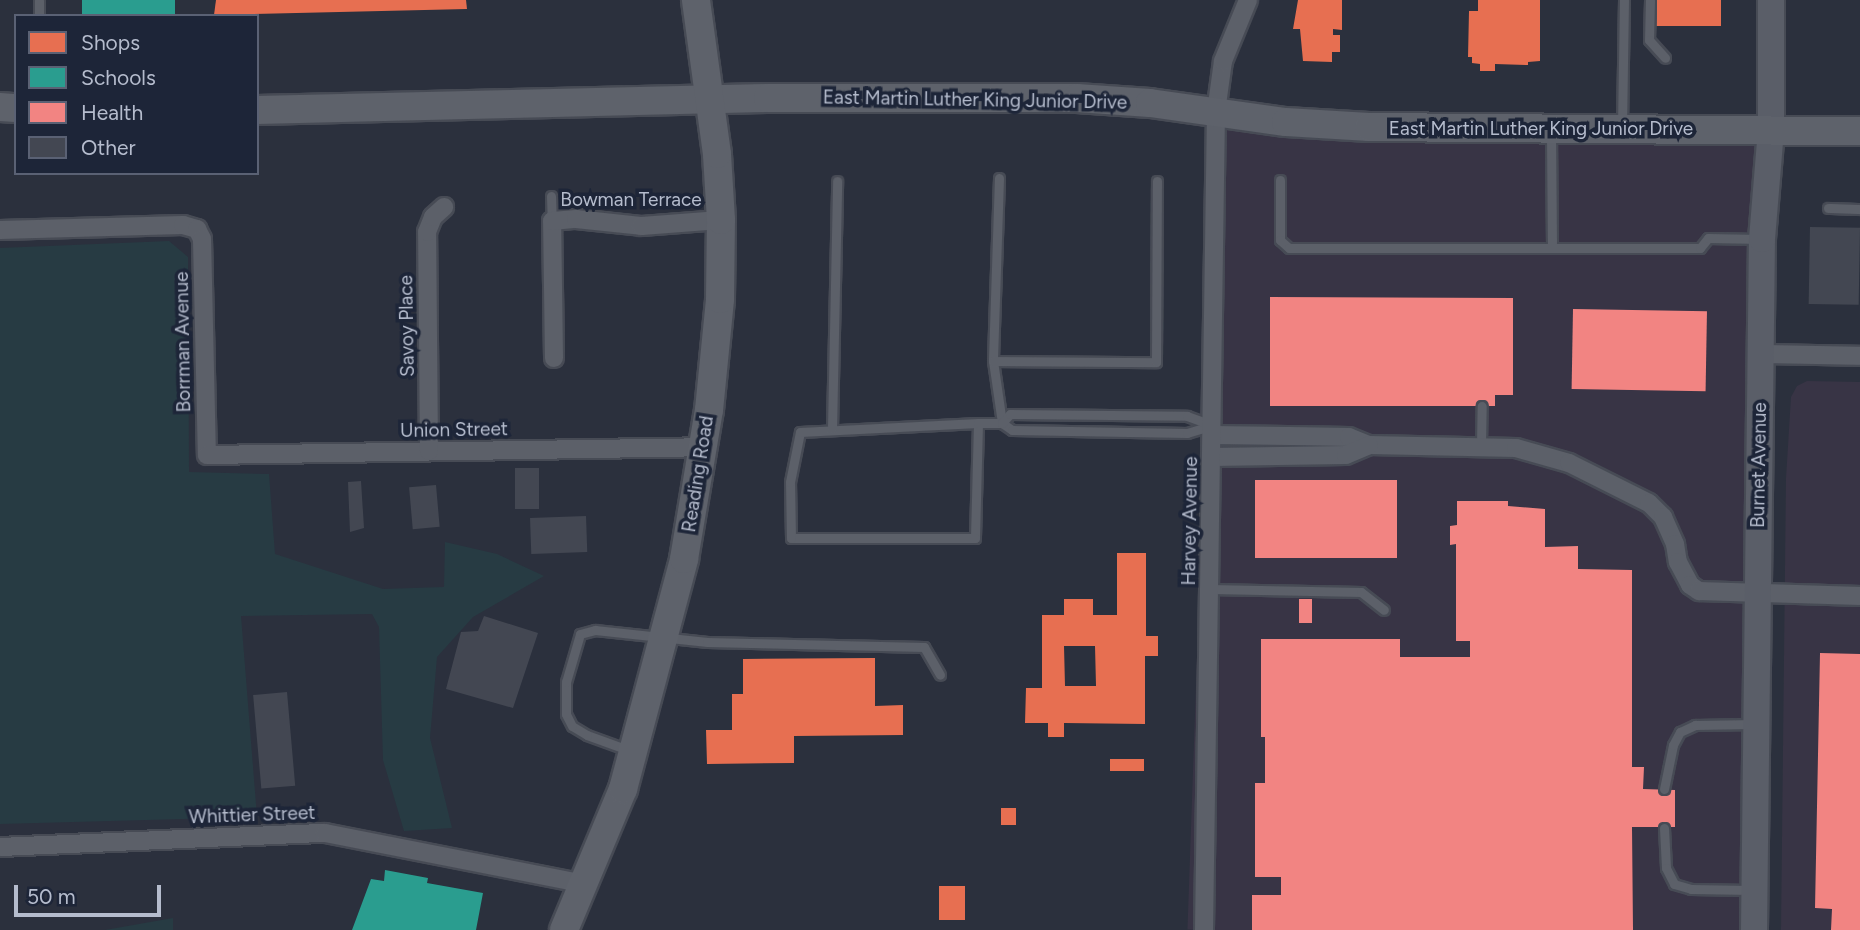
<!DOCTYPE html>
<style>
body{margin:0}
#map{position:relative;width:1860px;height:930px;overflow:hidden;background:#2b303d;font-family:Figtree,sans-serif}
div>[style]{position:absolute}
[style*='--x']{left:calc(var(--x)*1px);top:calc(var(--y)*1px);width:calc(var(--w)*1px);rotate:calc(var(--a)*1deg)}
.medical>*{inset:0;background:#383445;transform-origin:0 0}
.green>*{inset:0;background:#273b43}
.shops>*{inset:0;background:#e76f51;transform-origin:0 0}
.schools>*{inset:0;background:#2a9d8f;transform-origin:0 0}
.health>*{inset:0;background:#f28482;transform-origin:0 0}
.building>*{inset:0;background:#434752;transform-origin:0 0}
.roads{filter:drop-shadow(2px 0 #474b55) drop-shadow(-2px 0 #474b55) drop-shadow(0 2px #474b55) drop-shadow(0 -2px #474b55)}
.lane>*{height:9px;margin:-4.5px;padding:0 4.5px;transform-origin:4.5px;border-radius:4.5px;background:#5c6069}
.street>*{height:18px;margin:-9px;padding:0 9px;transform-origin:9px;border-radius:9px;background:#5c6069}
.secondary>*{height:26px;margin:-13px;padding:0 13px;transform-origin:13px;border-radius:13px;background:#5a5e68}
.primary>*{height:28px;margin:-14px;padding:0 14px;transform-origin:14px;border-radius:14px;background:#5e626b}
span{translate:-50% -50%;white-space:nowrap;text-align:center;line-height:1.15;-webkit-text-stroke:7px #1d2538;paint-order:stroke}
.street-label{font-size:19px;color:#b5bccd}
.legend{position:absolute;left:14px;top:14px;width:245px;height:161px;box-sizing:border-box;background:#1d2538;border:2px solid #5a6174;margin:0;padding:9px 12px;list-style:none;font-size:21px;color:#b5bccd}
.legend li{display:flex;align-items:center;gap:14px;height:35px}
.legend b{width:35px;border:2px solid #5a6174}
.scale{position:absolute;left:14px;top:885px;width:147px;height:32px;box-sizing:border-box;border:4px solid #b5bccd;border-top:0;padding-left:9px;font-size:21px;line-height:24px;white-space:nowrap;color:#b5bccd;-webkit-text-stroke:5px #1d2538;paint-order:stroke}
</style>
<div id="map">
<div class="medical">
<div style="left:1216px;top:112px;width:555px;height:818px;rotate:2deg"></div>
<div style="clip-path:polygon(1807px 381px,1860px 382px,1860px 930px,1781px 930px,1786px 478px,1791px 397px,1797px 386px)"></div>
</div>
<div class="green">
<div style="clip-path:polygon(169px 241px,188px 257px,189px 472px,269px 474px,275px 554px,383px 589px,444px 587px,445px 542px,497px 554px,544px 576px,473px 617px,437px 657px,430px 738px,452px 828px,404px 831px,383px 760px,379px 627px,372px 614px,241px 616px,257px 817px,0 824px,0 248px)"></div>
<div style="clip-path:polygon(173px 918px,173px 930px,105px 930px)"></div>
</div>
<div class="shops">
<div style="clip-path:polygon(216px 0,466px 0,467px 9px,214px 15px)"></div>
<div style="clip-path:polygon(1298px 0,1342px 0,1342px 30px,1333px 29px,1333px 35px,1340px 35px,1340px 52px,1332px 52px,1332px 62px,1303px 61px,1300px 29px,1293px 29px)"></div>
<div style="clip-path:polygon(1478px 0,1540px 0,1540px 61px,1528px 62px,1528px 65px,1495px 64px,1495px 71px,1480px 71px,1480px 64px,1472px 63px,1472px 57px,1468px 57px,1469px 11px,1478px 11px)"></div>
<div style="left:1653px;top:0;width:68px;height:26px"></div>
<div style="clip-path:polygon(evenodd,1117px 553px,1146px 553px,1146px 636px,1158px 636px,1158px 656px,1145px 656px,1145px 724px,1064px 723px,1064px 737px,1048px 737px,1048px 723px,1025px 723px,1026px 688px,1042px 688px,1042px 615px,1064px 615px,1064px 599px,1093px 599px,1093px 615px,1117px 615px,1117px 553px,1064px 646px,1095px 646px,1096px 686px,1065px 686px,1064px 646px)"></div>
<div style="clip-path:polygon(875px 658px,875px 706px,903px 705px,903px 735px,794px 736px,794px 763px,707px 764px,706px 730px,732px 730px,732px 694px,743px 694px,743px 659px)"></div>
<div style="left:1110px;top:759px;width:34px;height:12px"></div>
<div style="left:1001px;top:808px;width:15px;height:17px"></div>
<div style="left:939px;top:886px;width:26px;height:34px"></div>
</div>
<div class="schools">
<div style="left:82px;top:0;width:93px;height:15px"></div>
<div style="clip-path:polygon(385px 870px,428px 878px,427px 883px,483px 893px,476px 930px,352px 930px,371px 879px,384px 881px)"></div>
</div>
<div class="health">
<div style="clip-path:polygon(1270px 297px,1513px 298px,1513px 395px,1495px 395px,1495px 406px,1270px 406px)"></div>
<div style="left:1573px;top:309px;width:134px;height:80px;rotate:1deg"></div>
<div style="left:1255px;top:480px;width:142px;height:78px"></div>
<div style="clip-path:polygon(1457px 501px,1508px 501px,1508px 506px,1545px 509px,1545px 547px,1578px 546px,1578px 569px,1632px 570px,1632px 767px,1644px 767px,1643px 789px,1675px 790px,1675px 827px,1632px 827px,1633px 930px,1252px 930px,1252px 895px,1281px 895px,1281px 877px,1255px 877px,1255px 783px,1265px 783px,1265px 737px,1261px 737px,1261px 639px,1400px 639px,1400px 657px,1470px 657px,1470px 641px,1456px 641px,1456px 544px,1450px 545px,1450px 526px,1457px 525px)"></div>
<div style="left:1299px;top:599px;width:13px;height:24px"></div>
<div style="clip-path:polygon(1820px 653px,1860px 654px,1860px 930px,1831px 930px,1832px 909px,1815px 908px)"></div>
</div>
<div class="building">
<div style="left:1810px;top:227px;width:50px;height:77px;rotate:1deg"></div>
<div style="left:539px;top:468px;width:41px;height:24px;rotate:90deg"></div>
<div style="clip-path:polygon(361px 481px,364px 528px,350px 532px,348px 482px)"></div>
<div style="left:436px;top:485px;width:42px;height:27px;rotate:85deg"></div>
<div style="left:586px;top:516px;width:36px;height:56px;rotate:88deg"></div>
<div style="clip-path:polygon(484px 616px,538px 633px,513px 708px,446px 689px,461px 632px,478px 631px)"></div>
<div style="left:287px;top:692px;width:94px;height:34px;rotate:85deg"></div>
</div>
<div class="roads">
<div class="lane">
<div style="--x:39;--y:0;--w:16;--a:90"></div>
<div style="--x:1650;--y:0;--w:40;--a:91.4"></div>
<div style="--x:1649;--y:40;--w:24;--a:48"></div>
<div style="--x:1622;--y:127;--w:127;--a:-89.1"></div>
<div style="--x:1551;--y:133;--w:114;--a:89.5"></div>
<div style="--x:999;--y:178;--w:183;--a:91.9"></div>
<div style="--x:993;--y:361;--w:63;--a:81.7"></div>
<div style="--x:1280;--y:180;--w:60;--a:90"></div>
<div style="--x:1280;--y:240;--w:12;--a:42"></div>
<div style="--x:1289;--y:248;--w:411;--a:0"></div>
<div style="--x:1700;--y:248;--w:13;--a:-51"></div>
<div style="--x:1708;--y:238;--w:52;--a:1.1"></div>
<div style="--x:551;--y:196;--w:25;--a:88"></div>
<div style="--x:1828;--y:208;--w:32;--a:2"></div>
<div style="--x:993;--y:361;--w:163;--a:0.4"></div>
<div style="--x:1156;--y:362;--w:181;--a:-89.7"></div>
<div style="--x:978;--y:423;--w:115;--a:91.5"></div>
<div style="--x:975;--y:538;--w:184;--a:180"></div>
<div style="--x:791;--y:538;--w:56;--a:-91"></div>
<div style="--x:790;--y:482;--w:51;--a:-78.7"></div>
<div style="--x:800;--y:432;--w:178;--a:-2.9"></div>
<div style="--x:978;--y:423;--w:24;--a:0"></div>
<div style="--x:1002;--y:423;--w:12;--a:35"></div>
<div style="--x:1012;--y:430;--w:175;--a:1"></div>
<div style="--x:1187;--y:433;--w:27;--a:-17"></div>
<div style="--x:1002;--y:423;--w:12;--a:-48"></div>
<div style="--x:1010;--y:414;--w:177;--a:0.6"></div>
<div style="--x:1187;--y:416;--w:27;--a:20"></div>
<div style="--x:832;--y:429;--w:248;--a:-88.8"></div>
<div style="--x:1481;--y:445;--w:39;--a:-89"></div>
<div style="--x:1210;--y:589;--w:151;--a:1.1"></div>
<div style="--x:1361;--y:592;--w:29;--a:38"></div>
<div style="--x:631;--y:751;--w:47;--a:-160"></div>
<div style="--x:587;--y:735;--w:17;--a:-149"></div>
<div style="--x:572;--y:726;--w:13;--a:-117"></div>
<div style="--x:566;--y:714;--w:32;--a:-90"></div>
<div style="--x:566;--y:682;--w:50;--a:-73.7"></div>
<div style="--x:580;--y:634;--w:16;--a:-15"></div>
<div style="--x:595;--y:630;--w:113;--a:6.1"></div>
<div style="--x:707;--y:642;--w:217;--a:1.3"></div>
<div style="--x:924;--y:647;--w:32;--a:60"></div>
<div style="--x:1664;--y:789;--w:45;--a:-78.4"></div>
<div style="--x:1673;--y:745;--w:15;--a:-62"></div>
<div style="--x:1680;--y:732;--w:17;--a:-25"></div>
<div style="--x:1695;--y:725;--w:59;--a:-1"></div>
<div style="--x:1664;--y:828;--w:40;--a:87.1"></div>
<div style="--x:1666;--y:868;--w:18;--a:63"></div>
<div style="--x:1674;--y:884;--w:18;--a:16"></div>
<div style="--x:1691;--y:889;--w:59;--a:1"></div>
</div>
<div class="street">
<div style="--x:0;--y:230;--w:183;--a:-1.6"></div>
<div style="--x:183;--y:225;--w:15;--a:16"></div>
<div style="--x:197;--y:229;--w:11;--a:63"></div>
<div style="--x:202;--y:239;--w:216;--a:88.7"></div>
<div style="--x:207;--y:455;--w:495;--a:-0.9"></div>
<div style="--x:1760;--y:354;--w:100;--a:1.1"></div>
<div style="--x:554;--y:358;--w:137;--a:-90.8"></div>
<div style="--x:552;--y:221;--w:24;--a:-5"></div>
<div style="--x:576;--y:219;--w:65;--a:6.1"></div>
<div style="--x:641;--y:226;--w:80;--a:-4.3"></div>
<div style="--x:1213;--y:435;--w:136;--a:0.8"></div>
<div style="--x:1349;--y:437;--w:22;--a:22"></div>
<div style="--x:1369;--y:445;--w:147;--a:1.2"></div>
<div style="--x:1516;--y:448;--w:55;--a:15.8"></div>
<div style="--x:1569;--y:463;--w:89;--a:26.6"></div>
<div style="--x:1649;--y:503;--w:20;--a:45"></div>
<div style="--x:1663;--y:517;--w:30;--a:66"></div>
<div style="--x:1675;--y:544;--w:18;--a:81"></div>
<div style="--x:1678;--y:562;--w:26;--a:62"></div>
<div style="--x:1690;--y:585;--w:11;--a:34"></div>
<div style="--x:1699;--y:591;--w:161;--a:1.8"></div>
<div style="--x:429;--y:451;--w:219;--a:-90.5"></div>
<div style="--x:427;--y:232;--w:16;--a:-68"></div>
<div style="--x:433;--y:217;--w:15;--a:-42"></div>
<div style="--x:1212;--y:457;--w:134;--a:-0.9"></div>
<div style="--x:1346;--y:455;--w:25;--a:-23"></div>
<div style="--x:0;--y:847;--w:325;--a:-2.5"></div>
<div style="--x:325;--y:833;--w:265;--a:11.1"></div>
<div style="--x:1204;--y:930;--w:818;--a:-89.16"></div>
<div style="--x:1216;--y:112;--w:51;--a:-82.2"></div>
<div style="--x:1223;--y:61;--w:66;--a:-67.7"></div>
</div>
<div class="secondary">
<div style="--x:1754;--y:930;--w:691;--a:-89.34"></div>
<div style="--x:1762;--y:239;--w:110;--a:-85.3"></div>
<div style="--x:1771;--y:129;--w:129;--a:-90"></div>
</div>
<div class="primary">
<div style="--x:0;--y:107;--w:16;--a:4"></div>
<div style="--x:257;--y:110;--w:511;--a:-1.35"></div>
<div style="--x:768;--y:98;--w:309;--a:0"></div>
<div style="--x:1077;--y:98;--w:73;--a:3.9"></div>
<div style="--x:1150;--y:103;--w:137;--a:8"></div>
<div style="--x:1286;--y:122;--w:83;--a:3.4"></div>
<div style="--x:1369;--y:127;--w:491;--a:0.5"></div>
<div style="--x:564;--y:930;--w:153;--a:-67.3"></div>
<div style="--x:623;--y:789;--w:238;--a:-75.1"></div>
<div style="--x:684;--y:559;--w:151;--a:-80.5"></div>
<div style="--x:709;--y:410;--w:112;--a:-84.3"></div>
<div style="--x:720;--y:299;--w:79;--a:-89.3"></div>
<div style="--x:721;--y:220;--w:66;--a:-93.5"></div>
<div style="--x:717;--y:154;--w:155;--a:-97.8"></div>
</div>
</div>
<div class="street-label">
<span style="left:975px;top:100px;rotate:1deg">East Martin Luther King Junior Drive</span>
<span style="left:1541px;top:129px">East Martin Luther King Junior Drive</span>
<span style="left:631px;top:200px">Bowman Terrace</span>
<span style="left:407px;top:326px;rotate:-91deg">Savoy Place</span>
<span style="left:183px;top:342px;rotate:-91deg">Borrman Avenue</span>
<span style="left:454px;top:430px;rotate:-1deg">Union Street</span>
<span style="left:1759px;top:465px;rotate:-89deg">Burnet Avenue</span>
<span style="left:698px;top:474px;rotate:-81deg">Reading Road</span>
<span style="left:1190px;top:521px;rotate:-89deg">Harvey Avenue</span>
<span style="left:252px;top:815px;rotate:-2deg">Whittier Street</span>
</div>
<ul class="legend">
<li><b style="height:19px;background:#e76f51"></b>Shops</li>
<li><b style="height:19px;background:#2a9d8f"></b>Schools</li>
<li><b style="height:19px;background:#f28482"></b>Health</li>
<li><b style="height:19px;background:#434752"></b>Other</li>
</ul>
<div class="scale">50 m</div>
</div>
